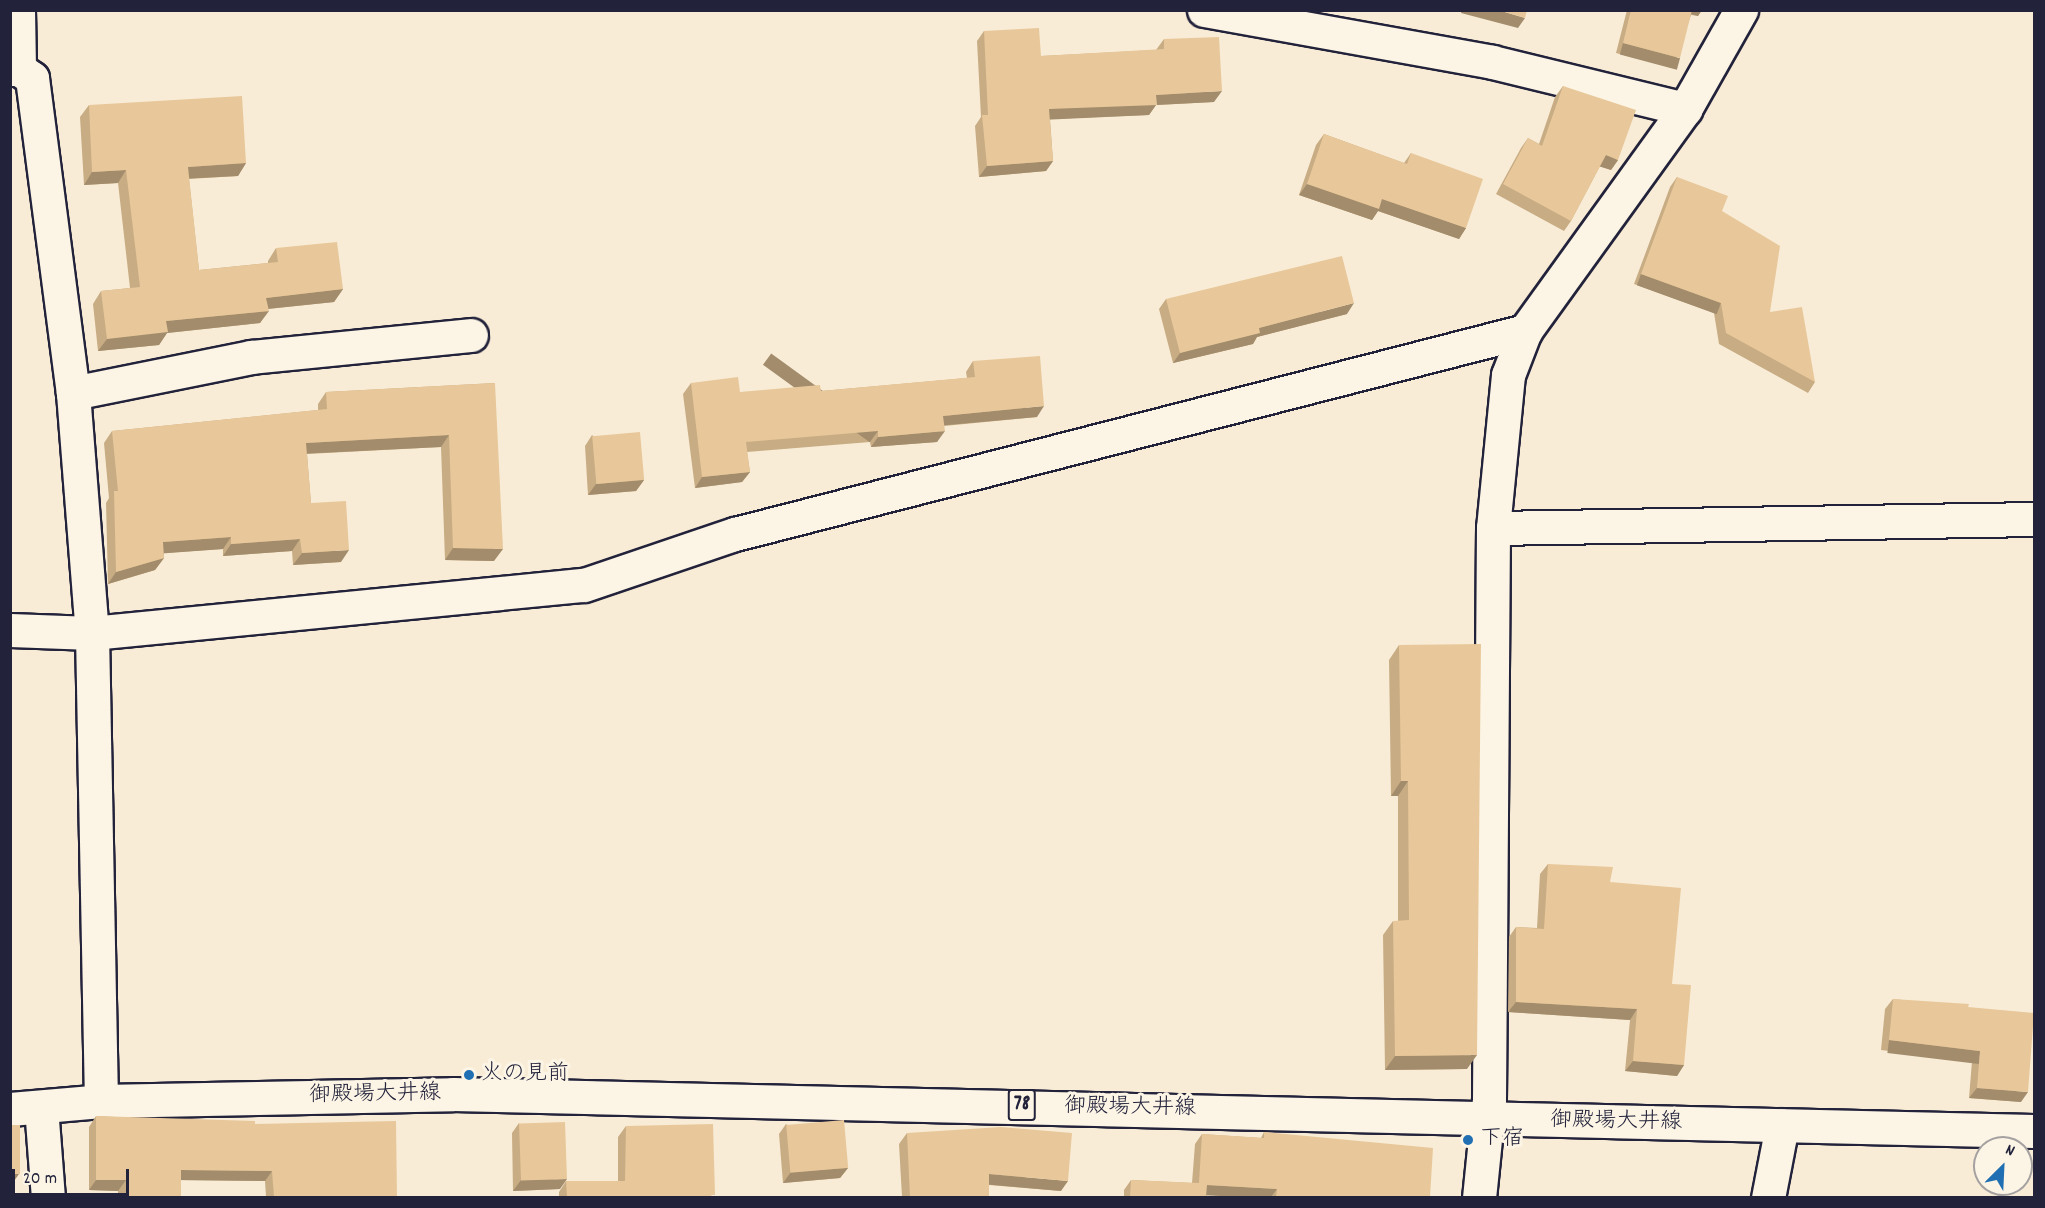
<!DOCTYPE html>
<meta charset="utf-8">
<style>
body{margin:0}
#map{position:relative;width:2045px;height:1208px;overflow:hidden;background:#f8ecd6;font-family:Dekko,"Klee One",sans-serif}
div>[style]{position:absolute}
[style*='--x']{left:calc(var(--x)*1px);top:calc(var(--y)*1px);width:calc(var(--w)*1px);rotate:calc(var(--a)*1deg)}
.roads{filter:drop-shadow(2px 0 #22223b) drop-shadow(-2px 0 #22223b) drop-shadow(0 2px #22223b) drop-shadow(0 -2px #22223b)}
.minor>*{height:33px;margin:-16.5px;padding:0 16.5px;transform-origin:16.5px;border-radius:16.5px;background:#fcf5e5}
.primary>*{height:33px;margin:-16.5px;padding:0 16.5px;transform-origin:16.5px;border-radius:16.5px;background:#fcf5e5}
.wall>*{inset:0;background:#c8ac84}
.shaded-wall>*{inset:0;background:#a28c6c;transform-origin:0 0}
.building>*{inset:0;background:#e8c89a;transform-origin:0 0}
.dots>*{width:16px;height:16px;translate:-50% -50%;box-sizing:border-box;border:3px solid #fcf5e5;border-radius:50%}
span{translate:-50% -50%;white-space:nowrap;text-align:center;line-height:1.15;-webkit-text-stroke:6px #fcf5e5;paint-order:stroke}
.shield-label span{padding:2px 4px;background:#fcf5e5;border:2px solid;border-radius:4px;-webkit-text-stroke-width:0}
.shield-label{font-size:21px;color:#22223b;font-weight:700}
.poi-label{font-size:22px;color:#22223b}
.left{translate:0 -50%;text-align:left}
.street-label{font-size:22px;color:#22223b}
.frame{position:absolute;inset:0;border:12px solid #22223b;pointer-events:none}
.north{position:absolute;left:1973px;top:1136px;width:60px;height:60px;box-sizing:border-box;background:#fcf5e5;border:2px solid #a5a1a1;border-radius:50%;rotate:24deg;font-size:16px;font-weight:700;line-height:24px;text-align:center;color:#22223b}
.north::after{content:'';display:block;margin:auto;width:21px;height:27px;background:#1f6fb2;clip-path:polygon(50% 0,100% 100%,50% 72%,0 100%)}
.scale{position:absolute;left:12px;top:1169px;width:117px;height:27px;box-sizing:border-box;border:3px solid #22223b;border-top:0;padding-left:8px;font-size:18px;line-height:21px;white-space:nowrap;color:#22223b;-webkit-text-stroke:4px #fcf5e5;paint-order:stroke}
</style>
<div id="map">
<div class="roads">
<div class="minor">
<div style="--x:18;--y:10;--w:59;--a:89"></div>
<div style="--x:1204;--y:10;--w:293;--a:10.2"></div>
<div style="--x:1492;--y:62;--w:199;--a:13.7"></div>
<div style="--x:10;--y:69;--w:9;--a:0"></div>
<div style="--x:19;--y:69;--w:16;--a:35"></div>
<div style="--x:32;--y:78;--w:318;--a:82.6"></div>
<div style="--x:73;--y:393;--w:241;--a:85.5"></div>
<div style="--x:92;--y:633;--w:468;--a:88.9"></div>
<div style="--x:73;--y:393;--w:182;--a:-11.4"></div>
<div style="--x:251;--y:357;--w:221;--a:-5.7"></div>
<div style="--x:1493;--y:528;--w:541;--a:-0.95"></div>
<div style="--x:10;--y:630;--w:82;--a:2.1"></div>
<div style="--x:92;--y:633;--w:494;--a:-5.6"></div>
<div style="--x:584;--y:585;--w:159;--a:-18.7"></div>
<div style="--x:735;--y:534;--w:816;--a:-14.41"></div>
<div style="--x:41;--y:1107;--w:91;--a:85.6"></div>
<div style="--x:1479;--y:1198;--w:99;--a:-84.2"></div>
<div style="--x:1489;--y:1100;--w:572;--a:-89.6"></div>
<div style="--x:1493;--y:528;--w:154;--a:-84.4"></div>
<div style="--x:1508;--y:375;--w:47;--a:-68.9"></div>
<div style="--x:1525;--y:331;--w:274;--a:-54.2"></div>
<div style="--x:1685;--y:109;--w:114;--a:-60.5"></div>
<div style="--x:1768;--y:1198;--w:74;--a:-79.1"></div>
</div>
<div class="primary">
<div style="--x:10;--y:1109;--w:91;--a:-5"></div>
<div style="--x:101;--y:1101;--w:352;--a:-1.1"></div>
<div style="--x:453;--y:1094;--w:1581;--a:1.34"></div>
</div>
</div>
<div class="wall">
<div style="clip-path:polygon(1627px 10px,1702px 10px,1698px 16px,1691px 15px,1673px 68px,1616px 53px)"></div>
<div style="clip-path:polygon(984px 31px,1041px 56px,1156px 50px,1164px 39px,1214px 102px,1156px 105px,1149px 115px,1050px 119px,1053px 161px,1046px 171px,979px 177px,975px 126px,981px 117px,977px 41px)"></div>
<div style="clip-path:polygon(1563px 86px,1618px 160px,1611px 170px,1600px 166px,1571px 221px,1564px 231px,1496px 194px,1521px 148px,1528px 138px,1539px 144px,1555px 97px)"></div>
<div style="clip-path:polygon(89px 105px,246px 163px,238px 176px,189px 179px,199px 270px,268px 263px,268px 261px,276px 248px,343px 289px,334px 302px,268px 309px,260px 323px,167px 333px,159px 345px,98px 351px,93px 304px,101px 291px,130px 288px,118px 183px,84px 185px,80px 117px)"></div>
<div style="clip-path:polygon(1324px 134px,1404px 163px,1411px 153px,1466px 228px,1459px 239px,1378px 211px,1372px 220px,1299px 195px,1316px 145px)"></div>
<div style="clip-path:polygon(1677px 177px,1722px 211px,1770px 312px,1815px 382px,1808px 393px,1719px 344px,1714px 313px,1634px 284px,1670px 187px)"></div>
<div style="clip-path:polygon(1166px 299px,1347px 314px,1257px 337px,1253px 344px,1173px 363px,1159px 309px)"></div>
<div style="clip-path:polygon(973px 361px,1037px 417px,944px 426px,937px 442px,871px 447px,870px 442px,747px 452px,750px 472px,742px 482px,695px 488px,683px 394px,691px 383px,740px 392px,821px 391px,967px 378px,966px 372px)"></div>
<div style="clip-path:polygon(495px 383px,494px 561px,445px 560px,441px 447px,307px 454px,311px 503px,341px 562px,293px 565px,292px 551px,223px 556px,223px 549px,164px 553px,164px 558px,155px 570px,108px 584px,106px 503px,109px 498px,104px 443px,112px 431px,318px 410px,318px 404px,326px 392px)"></div>
<div style="clip-path:polygon(592px 435px,644px 480px,636px 491px,588px 495px,585px 446px)"></div>
<div style="clip-path:polygon(1399px 645px,1467px 1069px,1385px 1070px,1383px 935px,1393px 921px,1398px 921px,1398px 796px,1391px 796px,1389px 660px)"></div>
<div style="clip-path:polygon(1548px 864px,1610px 882px,1672px 984px,1684px 1065px,1677px 1076px,1625px 1071px,1630px 1020px,1508px 1012px,1509px 937px,1516px 927px,1537px 928px,1540px 874px)"></div>
<div style="clip-path:polygon(1893px 999px,1968px 1007px,2021px 1102px,1969px 1098px,1972px 1061px,1881px 1050px,1885px 1009px)"></div>
<div style="clip-path:polygon(96px 1116px,255px 1124px,397px 1197px,266px 1197px,265px 1181px,181px 1180px,181px 1197px,118px 1197px,118px 1191px,89px 1190px,89px 1127px)"></div>
<div style="clip-path:polygon(519px 1123px,560px 1189px,513px 1191px,512px 1133px)"></div>
<div style="clip-path:polygon(786px 1124px,848px 1168px,840px 1178px,783px 1183px,779px 1134px)"></div>
<div style="clip-path:polygon(626px 1126px,713px 1197px,559px 1197px,559px 1192px,566px 1181px,618px 1181px,618px 1137px)"></div>
<div style="clip-path:polygon(1264px 1132px,1430px 1197px,1243px 1197px,1207px 1195px,1206px 1197px,1124px 1197px,1124px 1190px,1131px 1180px,1192px 1183px,1195px 1144px,1202px 1134px,1261px 1138px)"></div>
<div style="clip-path:polygon(907px 1133px,1061px 1191px,989px 1185px,989px 1197px,902px 1197px,899px 1144px)"></div>
</div>
<div class="shaded-wall">
<div style="clip-path:polygon(1462px 10px,1498px 10px,1525px 18px,1518px 28px,1461px 13px)"></div>
<div style="clip-path:polygon(1689px 10px,1702px 10px,1698px 16px,1687px 13px)"></div>
<div style="left:1623px;top:43px;width:59px;height:12px;rotate:15deg"></div>
<div style="clip-path:polygon(1222px 91px,1214px 102px,1156px 105px,1149px 115px,1041px 120px,1049px 109px,1156px 95px)"></div>
<div style="clip-path:polygon(1606px 155px,1618px 160px,1611px 170px,1598px 166px)"></div>
<div style="clip-path:polygon(1053px 161px,1046px 171px,979px 177px,987px 166px)"></div>
<div style="clip-path:polygon(246px 163px,238px 176px,179px 179px,188px 167px)"></div>
<div style="clip-path:polygon(126px 170px,118px 183px,84px 185px,92px 172px)"></div>
<div style="clip-path:polygon(1307px 184px,1382px 199px,1466px 228px,1459px 239px,1378px 211px,1372px 220px,1299px 195px)"></div>
<div style="left:1641px;top:274px;width:85px;height:12px;rotate:20deg"></div>
<div style="clip-path:polygon(343px 289px,334px 302px,257px 310px,266px 298px)"></div>
<div style="clip-path:polygon(1354px 303px,1347px 314px,1257px 337px,1253px 344px,1173px 363px,1180px 353px,1259px 328px)"></div>
<div style="clip-path:polygon(269px 311px,260px 323px,167px 333px,159px 345px,98px 351px,107px 339px,166px 321px)"></div>
<div style="clip-path:polygon(1044px 406px,1037px 417px,936px 426px,943px 416px)"></div>
<div style="left:878px;top:431px;width:14px;height:132px;rotate:126deg"></div>
<div style="clip-path:polygon(945px 431px,937px 442px,871px 447px,878px 437px)"></div>
<div style="clip-path:polygon(449px 435px,441px 447px,298px 454px,306px 443px)"></div>
<div style="clip-path:polygon(750px 472px,742px 482px,695px 488px,702px 477px)"></div>
<div style="clip-path:polygon(644px 480px,636px 491px,588px 495px,596px 484px)"></div>
<div style="clip-path:polygon(231px 537px,223px 549px,155px 554px,163px 542px)"></div>
<div style="clip-path:polygon(300px 539px,292px 551px,223px 556px,231px 544px)"></div>
<div style="clip-path:polygon(453px 548px,503px 549px,494px 561px,445px 560px)"></div>
<div style="clip-path:polygon(349px 550px,341px 562px,293px 565px,302px 553px)"></div>
<div style="clip-path:polygon(164px 558px,155px 570px,108px 584px,116px 572px)"></div>
<div style="clip-path:polygon(1401px 781px,1408px 781px,1398px 796px,1391px 796px)"></div>
<div style="clip-path:polygon(1516px 1002px,1637px 1009px,1630px 1020px,1508px 1012px)"></div>
<div style="left:1889px;top:1040px;width:92px;height:13px;rotate:7deg"></div>
<div style="clip-path:polygon(1477px 1055px,1467px 1069px,1385px 1070px,1395px 1056px)"></div>
<div style="clip-path:polygon(1633px 1061px,1684px 1065px,1677px 1076px,1625px 1071px)"></div>
<div style="clip-path:polygon(1977px 1088px,2028px 1092px,2021px 1102px,1969px 1098px)"></div>
<div style="clip-path:polygon(848px 1168px,840px 1178px,783px 1183px,791px 1172px)"></div>
<div style="clip-path:polygon(181px 1170px,272px 1171px,265px 1181px,173px 1180px)"></div>
<div style="clip-path:polygon(10px 1174px,19px 1174px,12px 1184px,10px 1184px)"></div>
<div style="clip-path:polygon(989px 1174px,1068px 1181px,1061px 1191px,982px 1184px)"></div>
<div style="clip-path:polygon(567px 1179px,560px 1189px,513px 1191px,521px 1180px)"></div>
<div style="clip-path:polygon(96px 1180px,126px 1180px,118px 1191px,89px 1190px)"></div>
<div style="clip-path:polygon(1207px 1185px,1277px 1189px,1271px 1197px,1243px 1197px,1200px 1195px)"></div>
</div>
<div class="building">
<div style="clip-path:polygon(1498px 10px,1527px 10px,1525px 18px)"></div>
<div style="clip-path:polygon(1631px 10px,1692px 10px,1680px 58px,1623px 43px)"></div>
<div style="clip-path:polygon(1039px 28px,1041px 56px,1164px 49px,1164px 39px,1219px 37px,1222px 91px,1156px 95px,1157px 105px,1049px 109px,1053px 161px,987px 166px,982px 115px,988px 115px,984px 31px)"></div>
<div style="clip-path:polygon(1563px 86px,1636px 110px,1618px 160px,1606px 155px,1571px 221px,1503px 184px,1528px 138px,1542px 146px)"></div>
<div style="clip-path:polygon(242px 96px,246px 163px,188px 167px,199px 270px,278px 262px,276px 248px,337px 242px,343px 289px,266px 298px,269px 311px,166px 321px,168px 332px,107px 339px,101px 291px,140px 287px,126px 170px,92px 172px,89px 105px)"></div>
<div style="clip-path:polygon(1324px 134px,1407px 164px,1411px 153px,1483px 179px,1466px 228px,1382px 199px,1379px 209px,1307px 184px)"></div>
<div style="clip-path:polygon(1677px 177px,1728px 196px,1722px 211px,1780px 246px,1770px 312px,1802px 307px,1815px 382px,1726px 333px,1721px 303px,1641px 274px)"></div>
<div style="clip-path:polygon(1342px 256px,1354px 303px,1259px 328px,1260px 333px,1180px 353px,1166px 299px)"></div>
<div style="clip-path:polygon(1040px 356px,1044px 406px,943px 416px,945px 431px,878px 437px,878px 431px,746px 442px,750px 472px,702px 477px,691px 383px,738px 377px,740px 392px,820px 385px,821px 391px,975px 377px,973px 361px)"></div>
<div style="clip-path:polygon(495px 383px,503px 549px,453px 548px,449px 435px,306px 443px,311px 503px,346px 501px,349px 550px,302px 553px,300px 539px,231px 544px,231px 537px,163px 542px,164px 558px,116px 572px,114px 491px,118px 491px,112px 431px,327px 409px,326px 392px)"></div>
<div style="left:640px;top:432px;width:48px;height:48px;rotate:85deg"></div>
<div style="clip-path:polygon(1481px 644px,1477px 1055px,1395px 1056px,1393px 921px,1409px 920px,1408px 781px,1401px 781px,1399px 645px)"></div>
<div style="clip-path:polygon(1548px 864px,1613px 867px,1610px 882px,1681px 888px,1672px 984px,1691px 985px,1684px 1065px,1633px 1061px,1637px 1009px,1516px 1002px,1516px 927px,1544px 929px)"></div>
<div style="clip-path:polygon(1893px 999px,1969px 1004px,1968px 1007px,2034px 1013px,2028px 1092px,1977px 1088px,1980px 1051px,1889px 1040px)"></div>
<div style="clip-path:polygon(96px 1116px,255px 1121px,255px 1124px,396px 1121px,397px 1197px,274px 1197px,272px 1171px,181px 1170px,181px 1197px,126px 1197px,126px 1180px,96px 1180px)"></div>
<div style="left:844px;top:1120px;width:48px;height:58px;rotate:85deg"></div>
<div style="left:565px;top:1122px;width:57px;height:46px;rotate:88deg"></div>
<div style="clip-path:polygon(713px 1124px,715px 1195px,711px 1195px,711px 1197px,567px 1197px,566px 1181px,625px 1181px,626px 1126px)"></div>
<div style="left:10px;top:1125px;width:10px;height:49px"></div>
<div style="clip-path:polygon(1001px 1127px,1072px 1133px,1068px 1181px,989px 1174px,989px 1197px,910px 1197px,907px 1133px)"></div>
<div style="clip-path:polygon(1264px 1132px,1433px 1148px,1430px 1197px,1276px 1197px,1277px 1189px,1207px 1185px,1206px 1197px,1130px 1197px,1131px 1180px,1199px 1183px,1202px 1134px,1264px 1138px)"></div>
</div>
<div class="dots">
<div style="left:469px;top:1075px;background:#1f6fb2"></div>
<div style="left:1468px;top:1140px;background:#1f6fb2"></div>
</div>
<div class="shield-label">
<span style="left:1022px;top:1105px">78</span>
</div>
<div class="poi-label">
<span class="left" style="left:481px;top:1075px">火の見前</span>
<span class="left" style="left:1480px;top:1140px">下宿</span>
</div>
<div class="street-label">
<span style="left:375px;top:1095px;rotate:-1deg">御殿場大井線</span>
<span style="left:1130px;top:1108px;rotate:1deg">御殿場大井線</span>
<span style="left:1616px;top:1122px;rotate:1deg">御殿場大井線</span>
</div>
<div class="frame"></div>
<div class="north">N</div>
<div class="scale">20 m</div>
</div>
